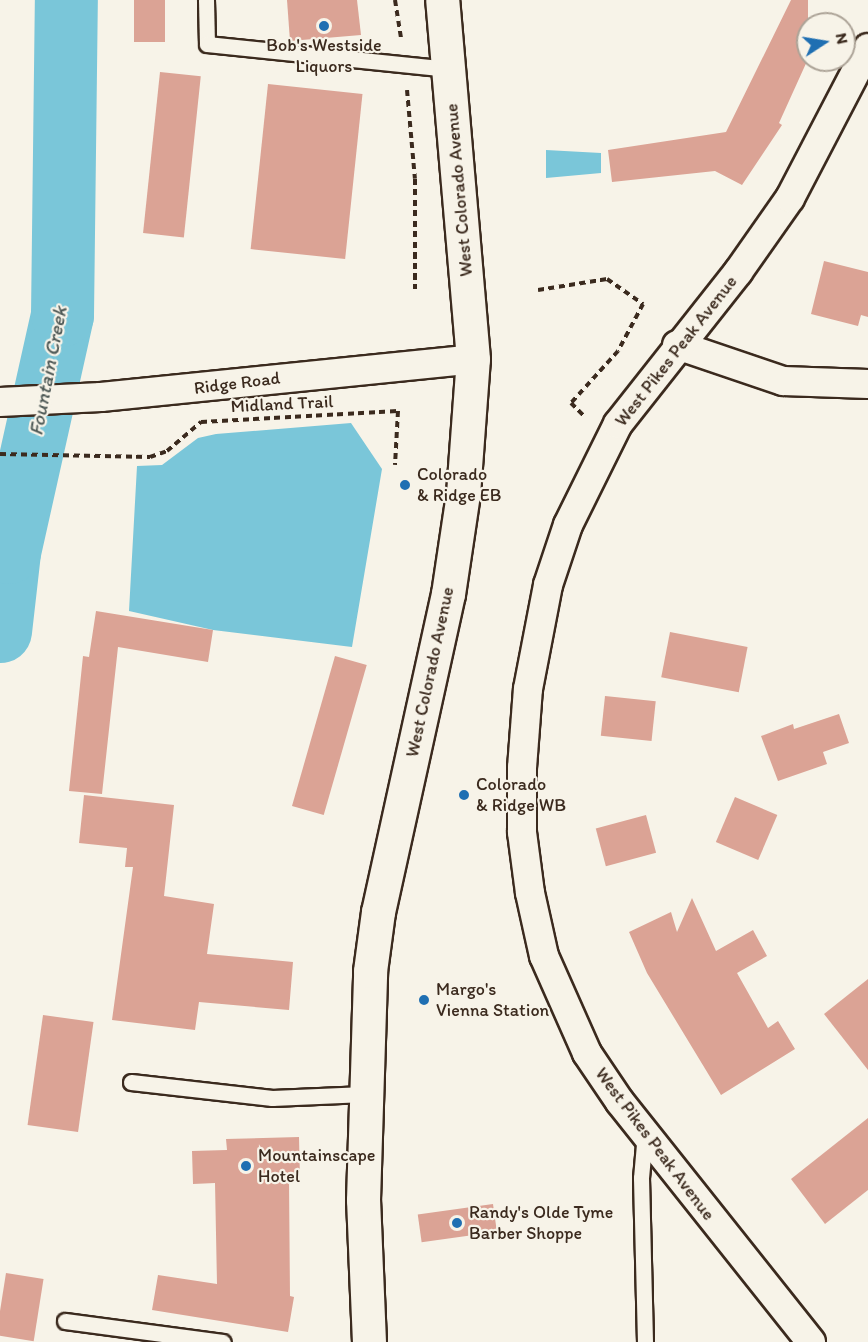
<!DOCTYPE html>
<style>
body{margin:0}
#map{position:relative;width:868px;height:1342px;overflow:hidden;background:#f7f3e8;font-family:Itim,sans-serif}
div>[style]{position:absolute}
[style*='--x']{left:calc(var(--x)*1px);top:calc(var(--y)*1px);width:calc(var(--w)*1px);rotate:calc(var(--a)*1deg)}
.water>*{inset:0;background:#7ac6d9}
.river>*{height:63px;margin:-31.5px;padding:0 31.5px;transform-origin:31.5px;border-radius:31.5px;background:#7ac6d9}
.building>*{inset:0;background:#dba395;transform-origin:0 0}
.path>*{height:4px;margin-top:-2px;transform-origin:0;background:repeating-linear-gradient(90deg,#3b2a1e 0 6px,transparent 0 10.5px)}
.roads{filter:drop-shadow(2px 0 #3b2a1e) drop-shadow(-2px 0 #3b2a1e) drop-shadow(0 2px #3b2a1e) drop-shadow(0 -2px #3b2a1e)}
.service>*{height:15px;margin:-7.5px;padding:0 7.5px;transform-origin:7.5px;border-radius:7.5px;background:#f7f3e8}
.minor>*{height:28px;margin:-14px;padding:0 14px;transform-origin:14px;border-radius:14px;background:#f7f3e8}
.secondary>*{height:33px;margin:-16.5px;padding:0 16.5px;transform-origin:16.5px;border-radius:16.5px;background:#f7f3e8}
.dots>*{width:16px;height:16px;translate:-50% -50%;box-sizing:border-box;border:3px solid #f7f3e8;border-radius:50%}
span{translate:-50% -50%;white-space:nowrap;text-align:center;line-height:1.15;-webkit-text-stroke:4.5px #f7f3e8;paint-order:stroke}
.poi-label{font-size:18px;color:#3b2a1e}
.left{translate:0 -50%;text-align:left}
.street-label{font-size:18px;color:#3b2a1e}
.water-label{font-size:20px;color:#4e5956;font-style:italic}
.north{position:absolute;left:796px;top:12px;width:60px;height:60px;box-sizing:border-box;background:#f7f3e8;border:2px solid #aca397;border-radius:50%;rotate:78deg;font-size:16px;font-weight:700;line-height:24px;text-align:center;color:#3b2a1e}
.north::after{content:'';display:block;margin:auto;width:21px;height:27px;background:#1f6fb2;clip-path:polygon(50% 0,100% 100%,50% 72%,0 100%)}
</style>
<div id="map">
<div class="water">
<div style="clip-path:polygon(546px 150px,601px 153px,601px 173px,546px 178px)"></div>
<div style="clip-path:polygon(351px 423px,382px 469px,352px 647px,213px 630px,129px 611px,137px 466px,162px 465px,198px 438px,216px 434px)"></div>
</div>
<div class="river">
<div style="--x:0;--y:631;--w:80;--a:-83.5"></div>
<div style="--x:9;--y:552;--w:243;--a:-77.4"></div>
<div style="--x:62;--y:315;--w:315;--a:-89.3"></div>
</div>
<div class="building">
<div style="left:134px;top:0;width:31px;height:42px"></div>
<div style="clip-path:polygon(287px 0,357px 0,361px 35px,290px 41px)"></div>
<div style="clip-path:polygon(791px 0,808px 0,808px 59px,779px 123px,782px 125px,742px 185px,715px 171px,612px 182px,608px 150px,726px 132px)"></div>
<div style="left:160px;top:72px;width:41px;height:162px;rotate:6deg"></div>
<div style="left:268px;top:84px;width:95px;height:166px;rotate:6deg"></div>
<div style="clip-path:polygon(824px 261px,868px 272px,868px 317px,861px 315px,858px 326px,811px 314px)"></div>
<div style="clip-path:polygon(96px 611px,213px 630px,208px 662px,118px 647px,102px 794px,69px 791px,83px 656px,89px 657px)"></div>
<div style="left:670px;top:632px;width:79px;height:46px;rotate:11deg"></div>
<div style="left:335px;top:656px;width:33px;height:156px;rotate:16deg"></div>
<div style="left:605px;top:696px;width:51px;height:40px;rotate:6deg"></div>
<div style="clip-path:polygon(839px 714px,849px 743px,823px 752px,827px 764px,778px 781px,761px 736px,793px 724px,794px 729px)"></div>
<div style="clip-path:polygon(84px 795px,174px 805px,164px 896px,214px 904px,207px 954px,293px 962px,289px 1010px,199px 1002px,195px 1030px,112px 1020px,133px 867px,125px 867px,127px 848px,79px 843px)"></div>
<div style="left:735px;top:797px;width:46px;height:49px;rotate:23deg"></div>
<div style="left:646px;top:815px;width:39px;height:52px;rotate:75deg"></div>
<div style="clip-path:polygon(692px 898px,716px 951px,753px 930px,767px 956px,737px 973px,768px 1028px,778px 1021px,795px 1049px,721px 1095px,647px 973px,629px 932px,671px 912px,677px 932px)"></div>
<div style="clip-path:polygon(868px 979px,868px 1070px,824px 1014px)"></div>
<div style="left:43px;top:1015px;width:51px;height:111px;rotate:8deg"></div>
<div style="clip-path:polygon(868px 1118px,868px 1190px,825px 1224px,791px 1179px)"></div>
<div style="clip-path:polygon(299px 1137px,300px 1180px,289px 1181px,290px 1296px,294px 1297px,288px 1332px,152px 1310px,158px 1275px,217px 1284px,215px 1183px,193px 1184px,192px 1151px,227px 1150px,226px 1139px)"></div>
<div style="left:493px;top:1204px;width:28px;height:76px;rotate:82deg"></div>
<div style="left:6px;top:1273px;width:38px;height:63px;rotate:9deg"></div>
</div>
<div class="path">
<div style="--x:395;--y:0;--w:38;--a:81"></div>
<div style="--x:407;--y:90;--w:89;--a:84.9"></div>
<div style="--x:415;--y:179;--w:110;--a:90"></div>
<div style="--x:538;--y:290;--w:70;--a:-9.1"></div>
<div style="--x:607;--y:279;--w:44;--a:34.8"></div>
<div style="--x:643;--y:304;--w:53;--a:118"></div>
<div style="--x:618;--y:351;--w:70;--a:132.1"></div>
<div style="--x:571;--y:403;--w:20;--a:45"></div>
<div style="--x:0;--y:454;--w:150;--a:1.1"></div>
<div style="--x:150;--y:457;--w:18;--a:-19"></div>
<div style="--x:167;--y:451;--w:45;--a:-40.5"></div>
<div style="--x:201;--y:422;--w:197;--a:-3.2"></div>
<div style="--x:398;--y:411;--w:54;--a:93.2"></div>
</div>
<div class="roads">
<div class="service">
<div style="--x:206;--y:0;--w:44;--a:88.7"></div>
<div style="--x:207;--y:44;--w:243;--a:5.9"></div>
<div style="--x:131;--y:1082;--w:142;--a:6.5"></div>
<div style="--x:272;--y:1098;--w:93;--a:-2.5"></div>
<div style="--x:645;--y:1133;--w:45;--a:95.1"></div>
<div style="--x:641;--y:1178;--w:164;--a:88.6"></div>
<div style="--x:65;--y:1321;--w:159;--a:7.6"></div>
</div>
<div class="minor">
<div style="--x:677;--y:345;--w:112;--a:18.8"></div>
<div style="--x:783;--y:381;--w:85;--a:2"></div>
<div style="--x:0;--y:402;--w:101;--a:-2.8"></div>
<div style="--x:101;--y:397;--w:374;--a:-5.8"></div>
<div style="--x:811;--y:1342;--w:307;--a:-128.5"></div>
<div style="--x:620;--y:1102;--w:59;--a:-124"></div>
<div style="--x:587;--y:1053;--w:106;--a:-113.9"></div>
<div style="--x:544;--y:956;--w:65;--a:-102.5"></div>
<div style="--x:530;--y:893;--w:62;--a:-97.5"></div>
<div style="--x:522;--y:832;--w:64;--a:-90"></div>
<div style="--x:522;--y:768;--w:79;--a:-85.7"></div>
<div style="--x:528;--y:689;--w:106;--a:-79.1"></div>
<div style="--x:548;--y:585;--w:63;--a:-71.6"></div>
<div style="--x:568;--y:525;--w:113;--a:-63.7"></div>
<div style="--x:618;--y:424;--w:194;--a:-51.7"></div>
<div style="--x:738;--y:272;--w:90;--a:-54.9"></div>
<div style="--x:790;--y:198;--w:169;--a:-62.5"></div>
</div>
<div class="secondary">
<div style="--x:369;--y:1342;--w:142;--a:-92.4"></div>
<div style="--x:363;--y:1200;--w:229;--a:-88.2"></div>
<div style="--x:370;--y:971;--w:60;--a:-82.3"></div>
<div style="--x:378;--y:912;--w:326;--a:-77.6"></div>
<div style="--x:448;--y:594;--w:101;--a:-81.5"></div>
<div style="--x:463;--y:494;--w:135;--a:-85.8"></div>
<div style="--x:473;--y:359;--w:360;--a:-94.9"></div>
</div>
</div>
<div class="dots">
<div style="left:324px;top:26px;background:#1f6fb2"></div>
<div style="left:405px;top:485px;background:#1f6fb2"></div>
<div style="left:464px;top:795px;background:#1f6fb2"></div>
<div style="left:424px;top:1000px;background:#1f6fb2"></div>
<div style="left:246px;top:1166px;background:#1f6fb2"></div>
<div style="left:457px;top:1223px;background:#1f6fb2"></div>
</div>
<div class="poi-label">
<span style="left:324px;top:56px">Bob's Westside<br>Liquors</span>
<span class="left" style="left:417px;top:485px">Colorado<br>&amp; Ridge EB</span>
<span class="left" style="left:476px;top:795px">Colorado<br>&amp; Ridge WB</span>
<span class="left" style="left:436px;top:1000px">Margo's<br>Vienna Station</span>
<span class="left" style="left:258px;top:1166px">Mountainscape<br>Hotel</span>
<span class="left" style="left:469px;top:1223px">Randy's Olde Tyme<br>Barber Shoppe</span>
</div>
<div class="street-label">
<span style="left:459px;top:190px;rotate:-95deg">West Colorado Avenue</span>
<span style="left:676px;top:351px;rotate:-52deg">West Pikes Peak Avenue</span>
<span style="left:237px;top:383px;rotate:-7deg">Ridge Road</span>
<span style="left:282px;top:404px;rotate:-3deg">Midland Trail</span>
<span style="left:430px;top:672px;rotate:-78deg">West Colorado Avenue</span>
<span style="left:655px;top:1144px;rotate:53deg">West Pikes Peak Avenue</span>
</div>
<div class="water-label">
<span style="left:48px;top:371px;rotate:-79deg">Fountain Creek</span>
</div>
<div class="north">N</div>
</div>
